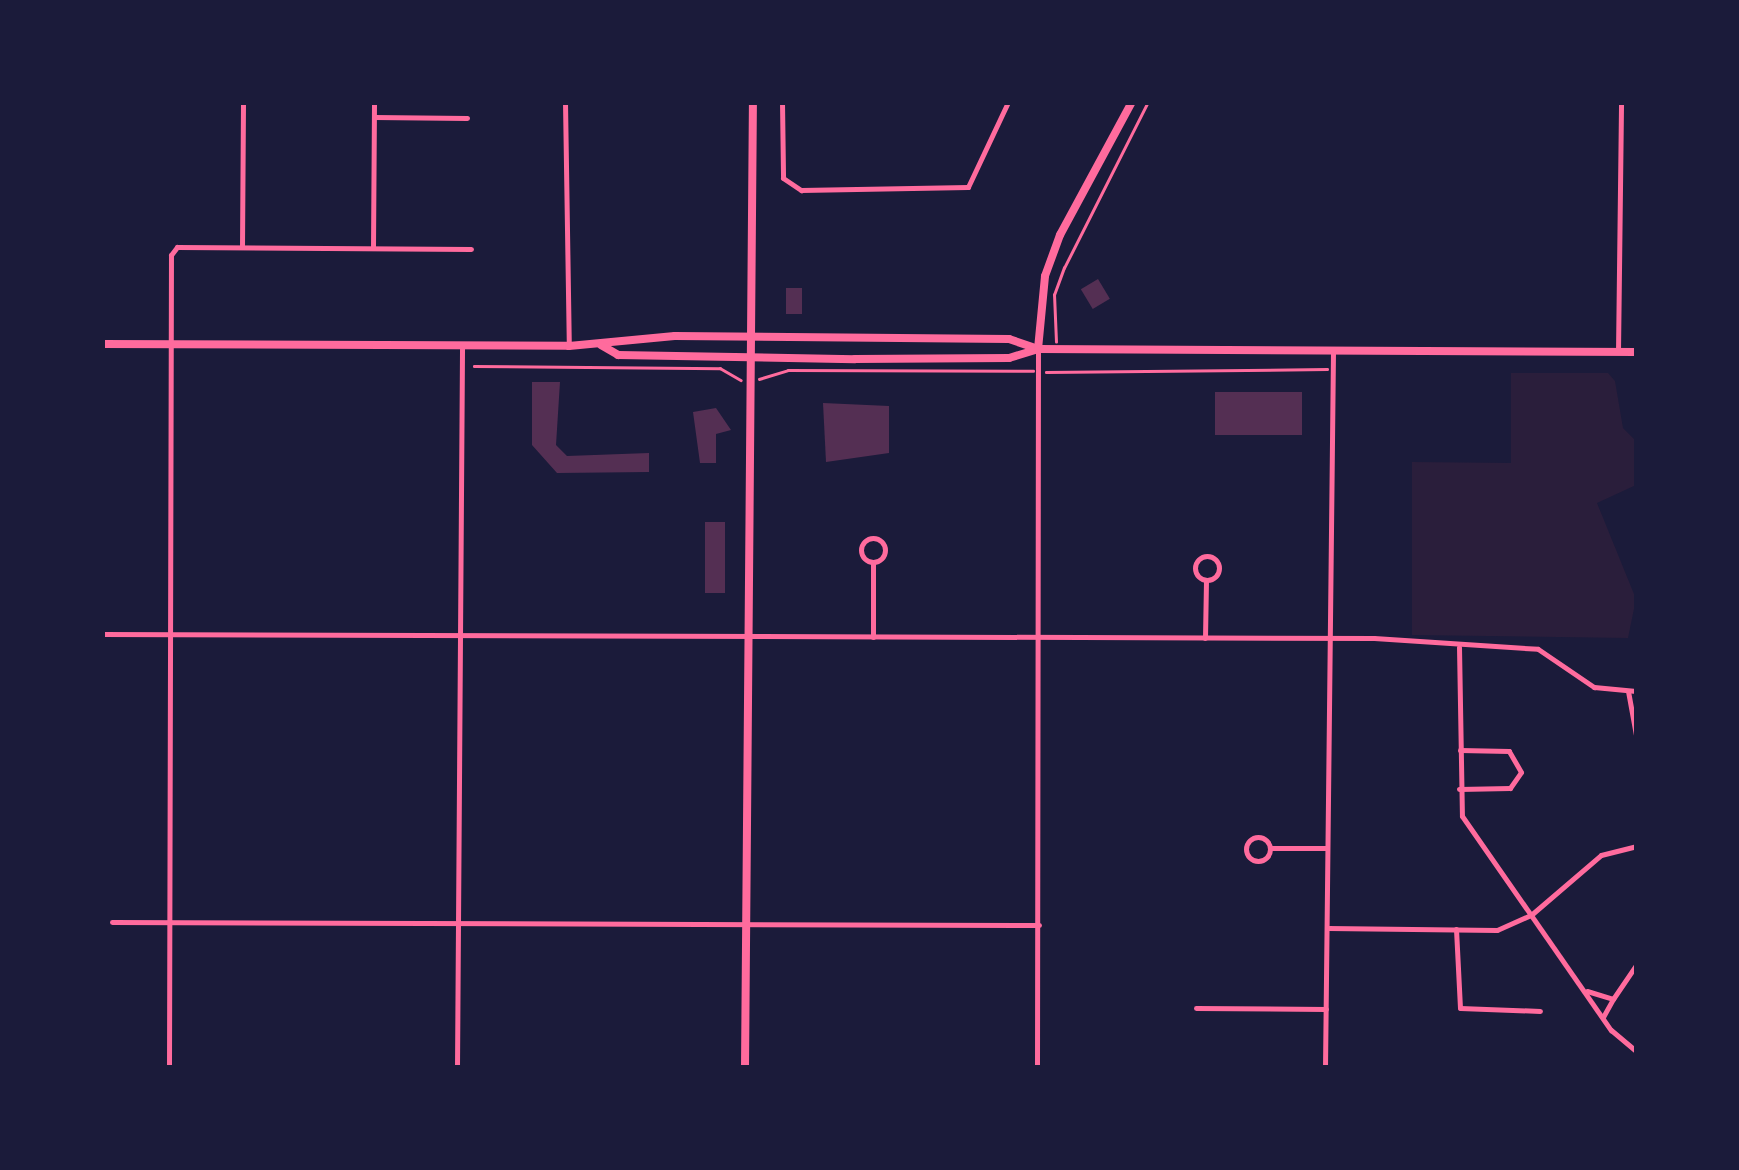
<!DOCTYPE html>
<style>
body{margin:0}
#map{position:relative;width:1739px;height:1170px;overflow:hidden;background:#1b1b3a;font-family:"Noto Sans",sans-serif}
div>[style]{position:absolute}
[style*='--x']{left:calc(var(--x)*1px);top:calc(var(--y)*1px);width:calc(var(--w)*1px);rotate:calc(var(--a)*1deg)}
.green>*{inset:0;background:#2a1e3b}
.building>*{inset:0;background:#542f53;transform-origin:0 0}
.path>*{height:2.5px;margin:-1.25px;padding:0 1.25px;transform-origin:1.25px;border-radius:1.25px;background:#ff6b9d}
.minor>*{height:5px;margin:-2.5px;padding:0 2.5px;transform-origin:2.5px;border-radius:2.5px;background:#ff6b9d}
.minor>.ring{margin:-2.5px;padding:0;box-sizing:content-box;background:none;border:5px solid #ff6b9d;border-radius:50%}
.secondary>*{height:8px;margin:-4px;padding:0 4px;transform-origin:4px;border-radius:4px;background:#ff6b9d}
span{translate:-50% -50%;white-space:nowrap;text-align:center;line-height:1.15;-webkit-text-stroke:8px #1b1b3a;paint-order:stroke}
.frame{position:absolute;inset:0;border:105px solid #1b1b3a;pointer-events:none}
</style>
<div id="map">
<div class="green">
<div style="clip-path:polygon(1511px 373px,1608px 373px,1615px 381px,1623px 428px,1636px 441px,1636px 485px,1597px 503px,1636px 599px,1628px 638px,1412px 635px,1412px 462px,1511px 463px)"></div>
</div>
<div class="building">
<div style="left:1098px;top:279px;width:23px;height:20px;rotate:59deg"></div>
<div style="left:786px;top:288px;width:16px;height:26px"></div>
<div style="clip-path:polygon(532px 382px,560px 382px,556px 445px,567px 456px,649px 453px,649px 472px,557px 473px,532px 445px)"></div>
<div style="left:1215px;top:392px;width:87px;height:43px"></div>
<div style="clip-path:polygon(823px 403px,889px 406px,889px 453px,826px 462px)"></div>
<div style="clip-path:polygon(716px 408px,731px 430px,716px 434px,716px 463px,700px 463px,693px 412px)"></div>
<div style="left:705px;top:522px;width:20px;height:71px"></div>
</div>
<div class="path">
<div style="--x:1056;--y:342;--w:47;--a:-92.4"></div>
<div style="--x:1054;--y:295;--w:29;--a:-70"></div>
<div style="--x:1064;--y:268;--w:186;--a:-63.2"></div>
<div style="--x:474;--y:366;--w:246;--a:0.5"></div>
<div style="--x:720;--y:368;--w:24;--a:30"></div>
<div style="--x:1046;--y:372;--w:281;--a:-0.6"></div>
<div style="--x:759;--y:379;--w:30;--a:-17"></div>
<div style="--x:788;--y:370;--w:245;--a:0.2"></div>
</div>
<div class="minor">
<div style="--x:565;--y:102;--w:244;--a:89.1"></div>
<div style="--x:782;--y:102;--w:76;--a:89.2"></div>
<div style="--x:783;--y:178;--w:22;--a:34"></div>
<div style="--x:801;--y:190;--w:167;--a:-1"></div>
<div style="--x:968;--y:187;--w:94;--a:-64.8"></div>
<div style="--x:374;--y:117;--w:93;--a:0.6"></div>
<div style="--x:242;--y:247;--w:145;--a:-89.6"></div>
<div style="--x:373;--y:248;--w:146;--a:-89.6"></div>
<div style="--x:1618;--y:352;--w:250;--a:-89.3"></div>
<div class="ring" style="left:861px;top:538px;width:19px;height:19px"></div>
<div class="ring" style="left:1195px;top:556px;width:19px;height:19px"></div>
<div style="--x:873;--y:562;--w:75;--a:90"></div>
<div style="--x:102;--y:634;--w:1272;--a:0.18"></div>
<div style="--x:1374;--y:638;--w:164;--a:3.8"></div>
<div style="--x:1538;--y:649;--w:68;--a:34.2"></div>
<div style="--x:1594;--y:687;--w:42;--a:5.4"></div>
<div style="--x:1205;--y:638;--w:57;--a:-89"></div>
<div style="--x:1459;--y:647;--w:169;--a:89"></div>
<div style="--x:1462;--y:816;--w:261;--a:55.2"></div>
<div style="--x:1611;--y:1030;--w:33;--a:40"></div>
<div style="--x:1628;--y:691;--w:45;--a:79.7"></div>
<div style="--x:1459;--y:789;--w:51;--a:-1.1"></div>
<div style="--x:1510;--y:788;--w:19;--a:-55"></div>
<div style="--x:1521;--y:772;--w:24;--a:-120"></div>
<div style="--x:1509;--y:751;--w:49;--a:-178.8"></div>
<div class="ring" style="left:1246px;top:837px;width:19px;height:19px"></div>
<div style="--x:1270;--y:848;--w:57;--a:0"></div>
<div style="--x:112;--y:922;--w:927;--a:0.19"></div>
<div style="--x:1328;--y:928;--w:169;--a:0.7"></div>
<div style="--x:1497;--y:930;--w:37;--a:-24"></div>
<div style="--x:1531;--y:915;--w:92;--a:-40.6"></div>
<div style="--x:1601;--y:855;--w:36;--a:-14"></div>
<div style="--x:1456;--y:929;--w:79;--a:87.1"></div>
<div style="--x:1460;--y:1008;--w:80;--a:2.1"></div>
<div style="--x:1587;--y:991;--w:27;--a:17"></div>
<div style="--x:1613;--y:999;--w:41;--a:-55.9"></div>
<div style="--x:1196;--y:1008;--w:130;--a:0.4"></div>
<div style="--x:1603;--y:1017;--w:21;--a:-61"></div>
<div style="--x:169;--y:1068;--w:813;--a:-89.86"></div>
<div style="--x:171;--y:255;--w:10;--a:-53"></div>
<div style="--x:177;--y:247;--w:294;--a:0.4"></div>
<div style="--x:457;--y:1068;--w:721;--a:-89.6"></div>
<div style="--x:1037;--y:1068;--w:719;--a:-89.92"></div>
<div style="--x:1325;--y:1068;--w:718;--a:-89.36"></div>
</div>
<div class="secondary">
<div style="--x:102;--y:344;--w:467;--a:0.2"></div>
<div style="--x:569;--y:346;--w:106;--a:-5.4"></div>
<div style="--x:675;--y:336;--w:334;--a:0.5"></div>
<div style="--x:1009;--y:339;--w:31;--a:19"></div>
<div style="--x:601;--y:345;--w:20;--a:30"></div>
<div style="--x:618;--y:355;--w:237;--a:1"></div>
<div style="--x:855;--y:359;--w:154;--a:-0.4"></div>
<div style="--x:1009;--y:358;--w:30;--a:-17"></div>
<div style="--x:1038;--y:349;--w:598;--a:0.29"></div>
<div style="--x:1038;--y:349;--w:73;--a:-84.5"></div>
<div style="--x:1045;--y:276;--w:44;--a:-69.9"></div>
<div style="--x:1060;--y:235;--w:151;--a:-61.6"></div>
<div style="--x:745;--y:1068;--w:966;--a:-89.53"></div>
</div>
<div class="frame"></div>
</div>
